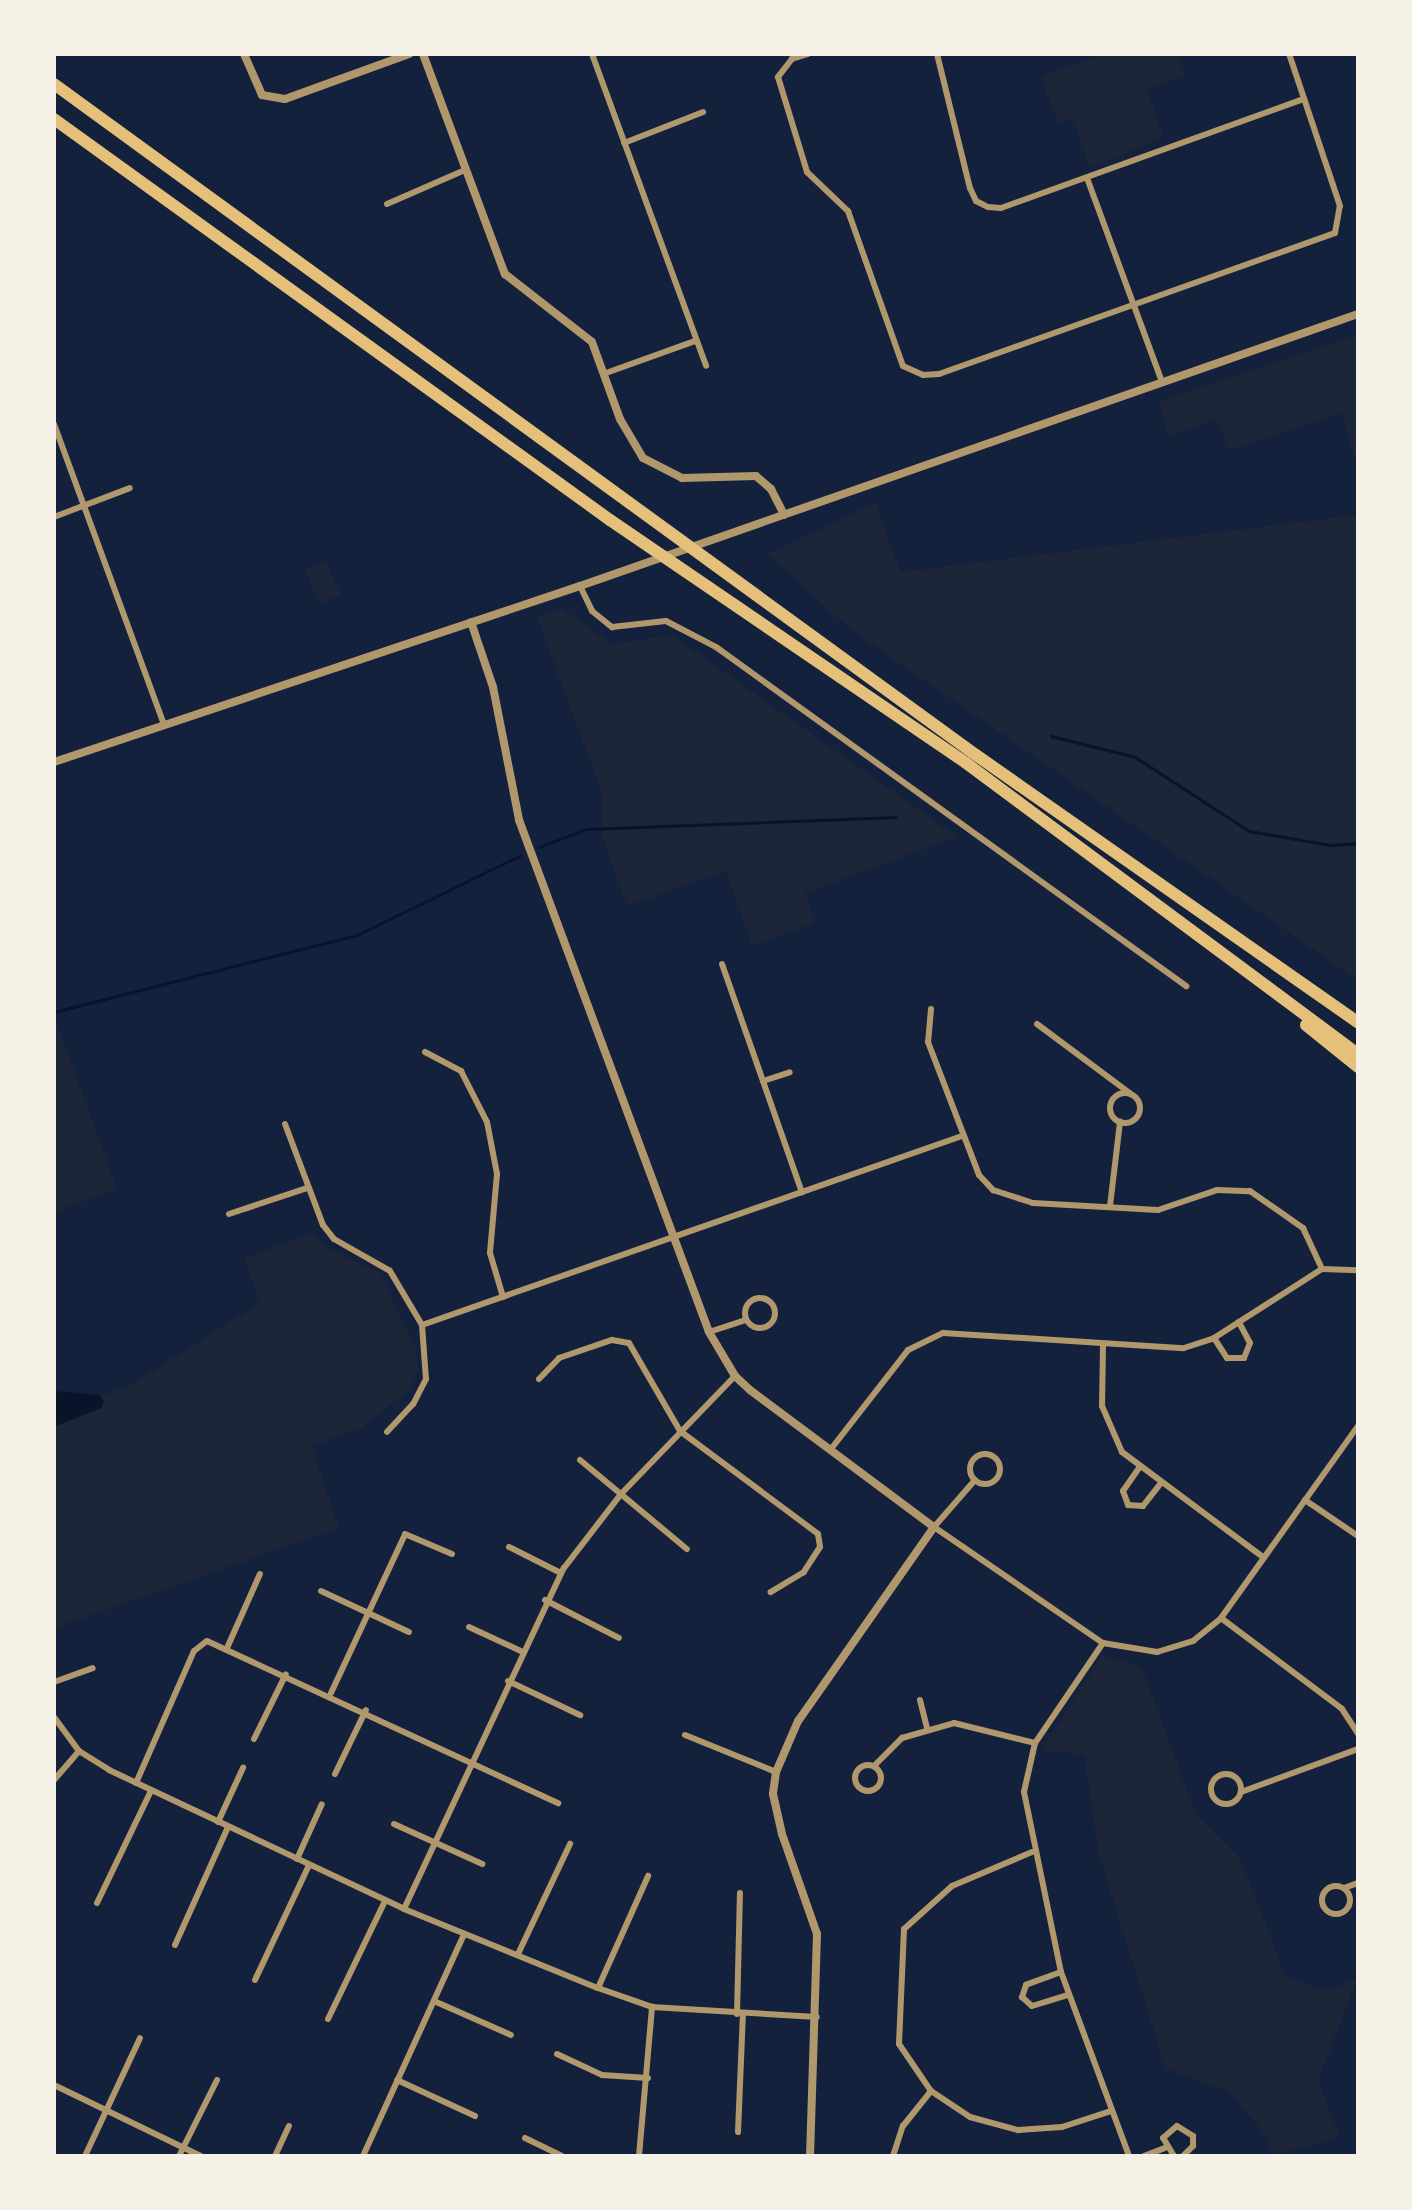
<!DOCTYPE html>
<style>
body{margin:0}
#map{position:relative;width:1412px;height:2210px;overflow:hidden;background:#14213d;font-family:"PT Sans Narrow",sans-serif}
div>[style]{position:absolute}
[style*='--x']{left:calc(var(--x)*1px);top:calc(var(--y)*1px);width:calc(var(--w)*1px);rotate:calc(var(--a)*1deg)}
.green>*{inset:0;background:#1d2539;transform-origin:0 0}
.water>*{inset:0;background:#0b132b}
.stream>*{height:3px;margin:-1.5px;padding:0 1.5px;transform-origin:1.5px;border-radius:1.5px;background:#0b132b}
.minor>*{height:6px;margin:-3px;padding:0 3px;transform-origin:3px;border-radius:3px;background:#b1986c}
.minor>.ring{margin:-3px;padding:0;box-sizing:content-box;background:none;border:6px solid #b1986c;border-radius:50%}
.tertiary>*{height:8px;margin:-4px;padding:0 4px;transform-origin:4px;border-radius:4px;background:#b1986c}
.motorway>*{height:12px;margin:-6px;padding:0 6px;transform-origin:6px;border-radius:6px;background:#e5c07b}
span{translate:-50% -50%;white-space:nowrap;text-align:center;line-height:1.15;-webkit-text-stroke:8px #f6f1e7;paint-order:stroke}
.frame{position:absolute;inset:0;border:56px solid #f6f1e7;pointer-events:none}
</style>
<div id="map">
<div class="green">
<div style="clip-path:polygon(1104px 54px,1178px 54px,1186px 76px,1147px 89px,1163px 137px,1090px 168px,1073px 118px,1058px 123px,1041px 76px)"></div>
<div style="clip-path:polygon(1358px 335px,1358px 470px,1342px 413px,1230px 450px,1215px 419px,1169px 437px,1158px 401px)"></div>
<div style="clip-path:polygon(876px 502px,900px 572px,1358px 515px,1358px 980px,850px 629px,768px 554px)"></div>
<div style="left:326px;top:560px;width:38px;height:23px;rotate:68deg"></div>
<div style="clip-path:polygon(562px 608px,611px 644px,672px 635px,957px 837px,805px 893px,815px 923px,752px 945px,726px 871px,627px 906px,603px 838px,603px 795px,537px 617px)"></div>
<div style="clip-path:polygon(54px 1015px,117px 1189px,54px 1212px)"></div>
<div style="clip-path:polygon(313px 1233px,322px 1246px,380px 1273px,416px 1349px,418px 1371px,407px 1392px,363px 1427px,311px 1446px,339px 1528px,54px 1628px,54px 1414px,131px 1385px,260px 1303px,244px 1258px)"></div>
<div style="clip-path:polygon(1102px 1655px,1142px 1668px,1196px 1815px,1241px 1860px,1286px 1977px,1329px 1992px,1358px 1978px,1318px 2080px,1340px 2136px,1274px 2156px,1266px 2135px,1227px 2090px,1166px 2069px,1099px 1855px,1084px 1754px,1041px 1751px)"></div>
</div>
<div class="water">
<div style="clip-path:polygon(61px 1391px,99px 1395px,104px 1401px,101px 1408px,54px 1427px,54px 1394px)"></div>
</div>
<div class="stream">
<div style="--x:1051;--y:736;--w:87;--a:14"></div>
<div style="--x:1135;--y:757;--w:136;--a:33"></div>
<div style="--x:1249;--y:831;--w:83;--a:9.7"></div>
<div style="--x:1331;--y:845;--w:27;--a:-4"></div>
<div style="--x:539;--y:847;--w:50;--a:-21"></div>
<div style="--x:586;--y:829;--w:310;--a:-2.2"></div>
<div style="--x:54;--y:1012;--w:313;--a:-14.3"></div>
<div style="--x:357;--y:935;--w:182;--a:-26"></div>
</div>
<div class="minor">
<div style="--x:592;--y:54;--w:332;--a:69.9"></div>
<div style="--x:808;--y:54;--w:17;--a:163"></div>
<div style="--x:792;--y:59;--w:23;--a:128"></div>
<div style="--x:778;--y:77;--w:99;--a:73"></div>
<div style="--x:807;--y:172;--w:57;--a:43.6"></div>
<div style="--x:848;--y:211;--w:164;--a:70.5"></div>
<div style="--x:903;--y:366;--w:22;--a:24"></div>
<div style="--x:923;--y:375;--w:16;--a:-4"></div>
<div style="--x:939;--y:374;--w:420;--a:-19.6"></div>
<div style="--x:1335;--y:233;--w:27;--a:-80"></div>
<div style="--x:1340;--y:206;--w:160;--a:-108.5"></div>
<div style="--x:937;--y:54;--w:138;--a:76.2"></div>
<div style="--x:970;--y:188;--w:14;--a:65"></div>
<div style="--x:976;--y:201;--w:13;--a:27"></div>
<div style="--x:988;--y:207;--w:13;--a:4"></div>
<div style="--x:1001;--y:208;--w:322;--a:-19.8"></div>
<div style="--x:624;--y:143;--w:85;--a:-21.4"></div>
<div style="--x:1087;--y:178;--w:217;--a:69.8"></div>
<div style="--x:387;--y:204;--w:85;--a:-23.6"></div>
<div style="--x:606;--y:373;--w:95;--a:-19.8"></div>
<div style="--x:54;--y:424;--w:320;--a:69.9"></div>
<div style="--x:54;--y:517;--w:81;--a:-20.9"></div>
<div style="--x:580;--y:586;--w:28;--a:64"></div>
<div style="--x:592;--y:611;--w:26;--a:39"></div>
<div style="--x:612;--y:627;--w:54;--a:-6.3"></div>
<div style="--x:666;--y:621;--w:56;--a:27.5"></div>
<div style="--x:716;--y:647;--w:580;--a:35.8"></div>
<div style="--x:722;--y:964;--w:242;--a:70.7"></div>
<div style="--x:931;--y:1009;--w:33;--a:95"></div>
<div style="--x:928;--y:1042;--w:142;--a:69"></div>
<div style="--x:979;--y:1175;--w:21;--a:47"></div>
<div style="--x:993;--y:1190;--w:42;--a:18"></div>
<div style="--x:1033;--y:1203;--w:125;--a:3.2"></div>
<div style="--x:1158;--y:1210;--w:62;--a:-18.7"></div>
<div style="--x:1217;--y:1190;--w:33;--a:2"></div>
<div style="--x:1250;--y:1191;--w:65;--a:34.9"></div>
<div style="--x:1303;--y:1228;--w:45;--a:65.1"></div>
<div style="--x:1322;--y:1269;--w:36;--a:2"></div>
<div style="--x:1037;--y:1024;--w:117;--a:36.7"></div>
<div style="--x:425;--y:1052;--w:41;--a:27.8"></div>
<div style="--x:461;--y:1071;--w:57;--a:63"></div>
<div style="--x:487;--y:1122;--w:53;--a:79.1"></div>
<div style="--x:497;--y:1174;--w:79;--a:95.1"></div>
<div style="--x:490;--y:1253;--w:46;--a:73.5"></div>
<div style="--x:763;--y:1081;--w:28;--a:-18"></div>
<div class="ring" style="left:1110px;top:1093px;width:24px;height:24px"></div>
<div style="--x:285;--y:1124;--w:108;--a:69.4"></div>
<div style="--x:323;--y:1225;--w:18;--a:52"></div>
<div style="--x:334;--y:1239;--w:64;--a:29.7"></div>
<div style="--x:390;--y:1271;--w:63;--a:59.3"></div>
<div style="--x:422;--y:1325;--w:54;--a:85.8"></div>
<div style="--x:426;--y:1379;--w:28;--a:117"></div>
<div style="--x:413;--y:1404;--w:38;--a:133"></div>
<div style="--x:1110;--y:1206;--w:85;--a:-83.2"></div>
<div style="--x:229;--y:1214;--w:82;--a:-18.4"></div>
<div class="ring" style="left:745px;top:1298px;width:24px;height:24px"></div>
<div style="--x:422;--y:1325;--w:572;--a:-19.29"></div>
<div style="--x:709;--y:1332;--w:39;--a:-18"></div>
<div style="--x:1214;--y:1338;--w:24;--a:57"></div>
<div style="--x:1227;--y:1358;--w:17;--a:0"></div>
<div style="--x:1244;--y:1358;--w:16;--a:-68"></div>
<div style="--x:1250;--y:1343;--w:24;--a:-118"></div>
<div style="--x:1103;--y:1345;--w:61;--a:90.9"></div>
<div style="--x:1102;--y:1406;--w:50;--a:66.5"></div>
<div style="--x:1122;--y:1452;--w:177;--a:36.7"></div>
<div style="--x:539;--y:1379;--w:29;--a:-46"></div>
<div style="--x:559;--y:1358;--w:56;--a:-18.8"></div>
<div style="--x:612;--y:1340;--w:17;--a:10"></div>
<div style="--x:629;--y:1343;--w:102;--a:59.9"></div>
<div style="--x:680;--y:1431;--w:172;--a:36.7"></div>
<div style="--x:818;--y:1534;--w:13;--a:81"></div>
<div style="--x:820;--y:1547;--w:30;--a:123"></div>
<div style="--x:804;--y:1572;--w:39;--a:149"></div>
<div style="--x:831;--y:1449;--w:125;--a:-52.1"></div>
<div style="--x:908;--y:1350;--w:39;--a:-26"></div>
<div style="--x:943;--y:1333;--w:241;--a:3.6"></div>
<div style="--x:1184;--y:1348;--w:32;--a:-18"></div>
<div style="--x:1214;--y:1338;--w:128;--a:-32.6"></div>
<div class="ring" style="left:970px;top:1454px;width:24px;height:24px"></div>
<div style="--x:580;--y:1460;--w:139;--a:39.8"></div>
<div style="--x:1139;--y:1468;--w:28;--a:125"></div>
<div style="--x:1123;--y:1491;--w:15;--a:70"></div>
<div style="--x:1128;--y:1505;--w:15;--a:4"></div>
<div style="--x:1143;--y:1506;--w:28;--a:-52"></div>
<div style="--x:975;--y:1480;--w:62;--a:131.1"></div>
<div style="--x:934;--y:1527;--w:205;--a:34.5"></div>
<div style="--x:1103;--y:1643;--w:55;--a:9.5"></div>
<div style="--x:1157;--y:1652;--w:38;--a:-17"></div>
<div style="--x:1193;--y:1641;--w:36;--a:-39"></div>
<div style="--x:1221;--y:1618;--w:236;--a:-54.5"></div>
<div style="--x:1305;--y:1500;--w:64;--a:34.2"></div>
<div style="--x:509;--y:1547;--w:58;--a:26.6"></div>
<div style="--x:321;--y:1591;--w:97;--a:25"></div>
<div style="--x:545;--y:1600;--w:83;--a:27.2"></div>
<div style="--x:1221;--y:1618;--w:151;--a:36.9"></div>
<div style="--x:1342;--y:1709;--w:30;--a:57"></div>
<div style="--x:469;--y:1627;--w:57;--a:24.8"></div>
<div style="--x:1103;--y:1643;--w:121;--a:124.2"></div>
<div style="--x:1035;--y:1743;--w:50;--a:102.7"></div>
<div style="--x:1024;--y:1792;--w:184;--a:78.4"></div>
<div style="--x:1061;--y:1972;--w:196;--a:69.7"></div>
<div style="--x:227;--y:1648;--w:81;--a:-66"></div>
<div style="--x:508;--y:1681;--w:80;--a:25.3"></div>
<div style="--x:54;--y:1682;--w:41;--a:-19.7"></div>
<div style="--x:331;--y:1693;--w:175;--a:-65"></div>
<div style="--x:405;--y:1534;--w:51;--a:23.1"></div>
<div style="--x:920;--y:1700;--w:29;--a:76"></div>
<div style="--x:54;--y:1717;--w:42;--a:53.7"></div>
<div style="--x:79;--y:1751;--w:36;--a:32"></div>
<div style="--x:109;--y:1770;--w:326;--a:25.2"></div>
<div style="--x:404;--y:1909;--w:209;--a:22.2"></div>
<div style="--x:598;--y:1988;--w:57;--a:19.4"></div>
<div style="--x:652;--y:2007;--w:165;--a:3.5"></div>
<div style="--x:685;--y:1735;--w:98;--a:22.1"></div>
<div style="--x:254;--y:1739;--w:72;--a:-63.8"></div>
<div class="ring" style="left:855px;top:1765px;width:20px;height:20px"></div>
<div style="--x:874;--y:1766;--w:40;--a:-45"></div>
<div style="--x:902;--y:1738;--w:54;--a:-16.1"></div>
<div style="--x:954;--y:1723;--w:83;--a:13.9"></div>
<div style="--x:335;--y:1774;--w:71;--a:-64.2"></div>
<div class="ring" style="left:1211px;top:1774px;width:24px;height:24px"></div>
<div style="--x:54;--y:1780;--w:38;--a:-49"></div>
<div style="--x:136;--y:1783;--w:144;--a:-66.3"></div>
<div style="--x:194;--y:1651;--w:16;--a:-38"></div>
<div style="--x:207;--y:1641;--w:387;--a:24.8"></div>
<div style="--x:1241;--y:1792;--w:125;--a:-20.2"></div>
<div style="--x:218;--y:1822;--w:60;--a:-65.2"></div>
<div style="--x:394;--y:1824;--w:97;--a:24.4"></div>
<div style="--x:1032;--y:1852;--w:87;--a:157"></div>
<div style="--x:952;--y:1886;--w:64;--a:138.1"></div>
<div style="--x:904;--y:1929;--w:115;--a:92.5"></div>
<div style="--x:899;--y:2044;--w:57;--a:55.8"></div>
<div style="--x:931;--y:2091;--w:47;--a:33.7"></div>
<div style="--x:970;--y:2117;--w:50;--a:15.2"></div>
<div style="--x:1018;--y:2130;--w:44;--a:-3.9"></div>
<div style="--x:1062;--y:2127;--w:52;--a:-18.1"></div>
<div style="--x:297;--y:1859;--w:60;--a:-65.6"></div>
<div class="ring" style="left:1322px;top:1886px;width:22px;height:22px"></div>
<div style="--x:1344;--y:1888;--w:15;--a:-20"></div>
<div style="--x:97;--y:1903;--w:124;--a:-64.3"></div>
<div style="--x:404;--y:1909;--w:377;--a:-64.9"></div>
<div style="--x:564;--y:1568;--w:93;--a:-52.4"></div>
<div style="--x:621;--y:1494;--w:164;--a:-46"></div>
<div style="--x:175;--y:1945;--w:129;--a:-65.8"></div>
<div style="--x:518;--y:1954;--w:122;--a:-64.7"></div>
<div style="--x:1061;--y:1972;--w:37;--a:160"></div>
<div style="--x:1026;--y:1985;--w:13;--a:108"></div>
<div style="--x:1022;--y:1997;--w:13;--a:42"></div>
<div style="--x:1032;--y:2006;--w:37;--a:-17"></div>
<div style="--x:255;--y:1980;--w:127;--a:-64.8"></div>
<div style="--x:598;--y:1988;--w:123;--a:-65.9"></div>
<div style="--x:434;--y:2001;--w:84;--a:23.8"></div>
<div style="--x:737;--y:2014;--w:121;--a:-88.6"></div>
<div style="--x:328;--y:2019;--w:131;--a:-64.2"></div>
<div style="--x:557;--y:2054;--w:50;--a:25"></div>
<div style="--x:602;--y:2075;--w:46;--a:3.7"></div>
<div style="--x:397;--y:2080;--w:86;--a:24.8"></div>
<div style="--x:54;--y:2085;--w:163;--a:25.8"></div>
<div style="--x:738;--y:2132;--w:118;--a:-87.6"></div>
<div style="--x:525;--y:2138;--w:41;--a:25.9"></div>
<div style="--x:85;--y:2156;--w:130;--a:-65"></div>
<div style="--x:179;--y:2156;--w:85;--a:-63.4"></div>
<div style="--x:275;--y:2156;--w:33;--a:-65"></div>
<div style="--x:363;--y:2156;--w:244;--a:-65.5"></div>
<div style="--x:639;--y:2156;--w:150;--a:-85"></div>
<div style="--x:893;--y:2156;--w:32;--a:-72"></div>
<div style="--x:903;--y:2126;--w:45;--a:-51.3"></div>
<div style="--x:1144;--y:2156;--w:22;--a:-21"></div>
<div style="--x:1174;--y:2156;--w:21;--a:-121"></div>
<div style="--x:1163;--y:2138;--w:18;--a:-41"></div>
<div style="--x:1177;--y:2126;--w:19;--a:32"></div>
<div style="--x:1193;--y:2136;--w:10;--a:90"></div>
<div style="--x:1193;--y:2146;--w:14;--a:135"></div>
</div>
<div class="tertiary">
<div style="--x:244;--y:54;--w:45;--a:66.3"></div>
<div style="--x:262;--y:95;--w:23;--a:10"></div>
<div style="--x:285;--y:99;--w:132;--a:-19.9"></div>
<div style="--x:423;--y:54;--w:235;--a:69.6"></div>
<div style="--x:505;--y:274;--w:110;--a:38"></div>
<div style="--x:592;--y:342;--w:82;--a:70"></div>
<div style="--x:620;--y:419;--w:45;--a:59.5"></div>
<div style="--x:643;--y:458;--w:44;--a:27.1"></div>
<div style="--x:682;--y:478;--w:74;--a:-1.5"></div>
<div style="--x:756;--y:476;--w:20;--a:41"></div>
<div style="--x:771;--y:489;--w:29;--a:63"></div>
<div style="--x:471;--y:622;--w:69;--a:71.3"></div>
<div style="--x:493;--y:687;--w:136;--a:78.9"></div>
<div style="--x:519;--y:820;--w:546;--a:69.64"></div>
<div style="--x:709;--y:1332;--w:51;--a:59.4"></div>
<div style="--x:735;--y:1376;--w:21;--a:43"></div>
<div style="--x:750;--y:1390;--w:229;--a:36.7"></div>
<div style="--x:934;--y:1527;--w:237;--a:125"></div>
<div style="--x:798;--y:1721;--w:56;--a:113.3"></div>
<div style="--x:776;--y:1772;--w:22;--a:98"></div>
<div style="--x:773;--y:1794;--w:41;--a:77.3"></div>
<div style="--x:782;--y:1834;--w:106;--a:70.7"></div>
<div style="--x:817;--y:1934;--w:222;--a:91.8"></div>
<div style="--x:54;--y:762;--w:555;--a:-18.5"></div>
<div style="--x:580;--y:586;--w:824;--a:-19.27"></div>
</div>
<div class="motorway">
<div style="--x:54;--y:84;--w:1140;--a:36.05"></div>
<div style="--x:976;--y:755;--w:466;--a:35"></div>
<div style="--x:54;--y:119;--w:686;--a:35.8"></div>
<div style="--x:610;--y:520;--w:431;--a:34.3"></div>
<div style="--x:966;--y:763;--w:488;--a:36.6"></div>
<div style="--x:1306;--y:1025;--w:67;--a:38.9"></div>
</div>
<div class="frame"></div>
</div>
